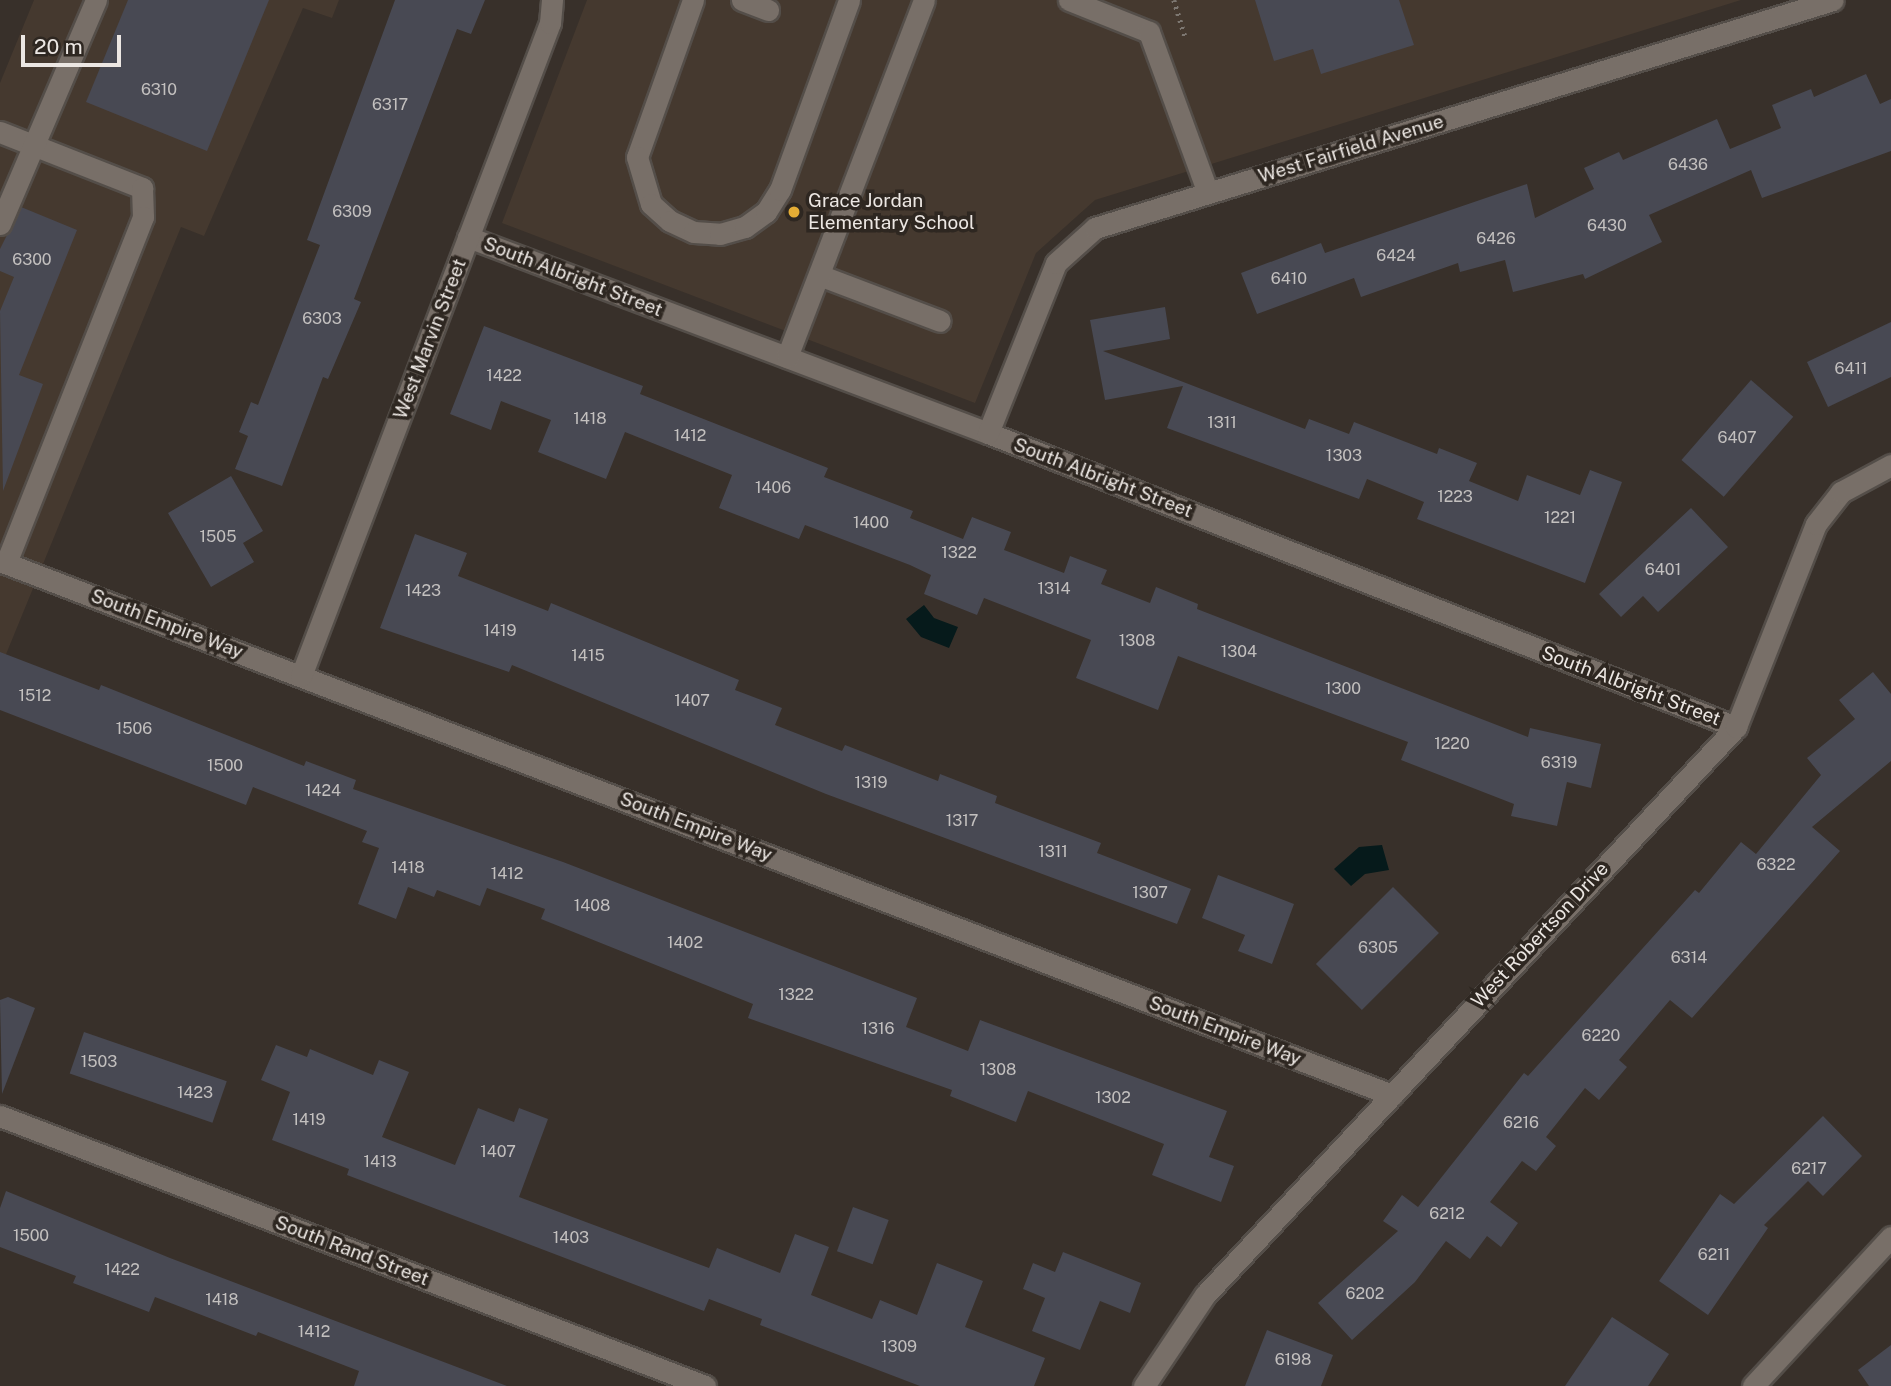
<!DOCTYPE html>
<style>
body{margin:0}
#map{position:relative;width:1891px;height:1386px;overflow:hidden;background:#38302a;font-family:"Public Sans",sans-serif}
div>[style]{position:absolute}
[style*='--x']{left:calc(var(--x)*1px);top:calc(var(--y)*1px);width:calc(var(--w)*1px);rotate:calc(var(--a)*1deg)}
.built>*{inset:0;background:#45392f}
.water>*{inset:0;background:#061a1b}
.building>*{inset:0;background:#484953;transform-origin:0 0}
.path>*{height:4.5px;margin-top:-2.25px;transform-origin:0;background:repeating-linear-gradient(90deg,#7d7771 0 2px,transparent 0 7px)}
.roads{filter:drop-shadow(2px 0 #544e49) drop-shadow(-2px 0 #544e49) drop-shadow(0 2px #544e49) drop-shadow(0 -2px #544e49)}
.minor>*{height:21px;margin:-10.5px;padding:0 10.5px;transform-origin:10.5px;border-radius:10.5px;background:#786f68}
.dots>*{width:19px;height:19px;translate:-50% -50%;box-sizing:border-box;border:4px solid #2e2721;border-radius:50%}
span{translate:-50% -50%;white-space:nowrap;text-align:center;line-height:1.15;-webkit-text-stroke:7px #2e2721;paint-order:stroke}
.number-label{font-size:16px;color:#c3c0bf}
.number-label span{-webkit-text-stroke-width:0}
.street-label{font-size:19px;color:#ece7e3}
.poi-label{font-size:19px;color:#ece7e3}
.left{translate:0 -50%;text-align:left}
.scale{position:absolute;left:21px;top:35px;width:100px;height:32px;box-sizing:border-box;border:4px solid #ece7e3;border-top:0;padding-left:9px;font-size:21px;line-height:24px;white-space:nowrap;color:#ece7e3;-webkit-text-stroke:5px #2e2721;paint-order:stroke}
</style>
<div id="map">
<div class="built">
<div style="clip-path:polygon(34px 0,339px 0,332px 18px,303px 8px,204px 236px,181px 227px,0 669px,0 83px)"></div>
<div style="clip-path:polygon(587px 0,1741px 0,1095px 200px,1036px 253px,975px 403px,502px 223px)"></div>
</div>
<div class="water">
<div style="clip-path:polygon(924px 605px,934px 618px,958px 627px,949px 648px,921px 637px,906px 619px)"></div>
<div style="clip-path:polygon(1382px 845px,1389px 870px,1365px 874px,1351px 886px,1334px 869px,1359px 847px)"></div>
</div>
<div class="building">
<div style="clip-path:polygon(128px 0,269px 0,207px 151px,86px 102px)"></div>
<div style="clip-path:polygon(395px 0,485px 0,471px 34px,457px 29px,354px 299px,361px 302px,328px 379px,323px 377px,282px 486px,235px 469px,248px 436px,239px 432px,251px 402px,258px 405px,320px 245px,307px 240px)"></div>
<div style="clip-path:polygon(1255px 0,1399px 0,1414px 45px,1321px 74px,1313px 49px,1274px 61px)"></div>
<div style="clip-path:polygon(1866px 74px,1880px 104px,1891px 99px,1891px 151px,1762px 198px,1751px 170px,1649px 215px,1662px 242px,1585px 279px,1583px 274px,1513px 292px,1505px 260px,1460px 272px,1458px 263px,1361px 297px,1354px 278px,1257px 314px,1241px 273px,1321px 243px,1325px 253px,1527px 184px,1535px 218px,1594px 189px,1584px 168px,1619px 152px,1623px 160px,1717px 119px,1730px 149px,1781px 128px,1772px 105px,1811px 89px,1814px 97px)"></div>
<div style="clip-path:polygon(21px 207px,77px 230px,19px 375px,43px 384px,3px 491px,0 311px,14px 277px,0 271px,0 249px)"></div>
<div style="clip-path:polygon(1165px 307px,1170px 339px,1103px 351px,1305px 429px,1309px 419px,1349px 434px,1354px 422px,1437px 454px,1439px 448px,1477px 463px,1469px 481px,1518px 501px,1527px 475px,1580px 495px,1590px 470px,1622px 482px,1585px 583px,1417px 519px,1424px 502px,1367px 479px,1359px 499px,1167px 428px,1183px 386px,1105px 400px,1090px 320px)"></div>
<div style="clip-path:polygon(1891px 322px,1891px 377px,1828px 407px,1807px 362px)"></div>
<div style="clip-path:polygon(484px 326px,643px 386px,640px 394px,828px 468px,824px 477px,913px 511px,910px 518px,963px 539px,972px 517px,1011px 532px,1004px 550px,1064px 573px,1070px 556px,1107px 570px,1101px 584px,1150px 603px,1156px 587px,1198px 604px,1197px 609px,1528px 737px,1530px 728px,1601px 744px,1591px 788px,1567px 782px,1557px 826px,1511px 816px,1514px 804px,1401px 760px,1408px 742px,1178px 656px,1158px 710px,1076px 678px,1091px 640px,984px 598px,977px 615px,924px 594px,931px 575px,910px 565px,805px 525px,799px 539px,719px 508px,732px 475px,625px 432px,606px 479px,538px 452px,551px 420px,501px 401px,491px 430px,450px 414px)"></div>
<div style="left:1751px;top:380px;width:56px;height:106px;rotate:41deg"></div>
<div style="clip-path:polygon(231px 476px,263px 531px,243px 543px,254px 562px,211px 587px,168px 513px)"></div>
<div style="clip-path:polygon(1691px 508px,1728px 547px,1658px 612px,1643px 596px,1621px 617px,1599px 594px)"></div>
<div style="clip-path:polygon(415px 534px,467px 553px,458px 576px,548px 611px,551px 603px,739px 680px,735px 690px,782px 708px,775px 725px,842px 751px,845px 745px,938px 781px,940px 774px,997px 796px,995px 803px,1101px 843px,1097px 853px,1191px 889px,1177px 924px,826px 794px,512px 665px,509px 672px,380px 628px)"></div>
<div style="clip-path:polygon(0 652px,99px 690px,101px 685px,304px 766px,306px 761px,356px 780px,353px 789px,563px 862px,917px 998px,906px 1027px,968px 1051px,980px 1020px,1227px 1111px,1209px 1157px,1234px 1166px,1221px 1202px,1152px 1175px,1164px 1144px,1028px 1091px,1016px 1122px,950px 1096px,952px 1090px,748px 1018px,753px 1004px,541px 919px,545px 909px,487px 888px,480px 906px,437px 890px,434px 897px,408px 887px,396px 919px,358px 904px,379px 848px,362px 842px,367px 831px,253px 787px,246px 805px,0 710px)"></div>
<div style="clip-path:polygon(1873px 672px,1891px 694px,1891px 761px,1812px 827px,1840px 851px,1692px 1018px,1670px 1000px,1619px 1060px,1627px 1067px,1599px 1100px,1585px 1088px,1546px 1137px,1556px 1146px,1536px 1171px,1522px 1161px,1490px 1202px,1518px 1223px,1501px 1247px,1487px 1236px,1470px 1259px,1446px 1241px,1415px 1282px,1352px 1340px,1318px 1303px,1398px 1231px,1383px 1221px,1402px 1195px,1418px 1207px,1524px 1073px,1528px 1076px,1695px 890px,1699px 893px,1741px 842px,1756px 854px,1821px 775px,1807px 758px,1855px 719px,1839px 700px)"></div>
<div style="clip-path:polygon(1218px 875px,1294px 904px,1272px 964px,1238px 951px,1245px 935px,1202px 918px)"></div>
<div style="left:1393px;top:887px;width:65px;height:109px;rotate:45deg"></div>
<div style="clip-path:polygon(8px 997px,35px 1008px,2px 1094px,0 1000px)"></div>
<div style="left:84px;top:1032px;width:151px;height:44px;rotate:19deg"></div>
<div style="clip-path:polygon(276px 1045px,307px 1057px,310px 1049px,373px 1075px,379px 1060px,409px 1072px,382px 1137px,455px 1165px,478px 1108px,514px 1122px,519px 1108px,548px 1119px,519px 1197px,709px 1268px,717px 1248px,780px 1273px,795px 1234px,829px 1247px,811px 1295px,872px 1319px,880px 1300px,917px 1315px,937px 1263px,983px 1281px,965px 1327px,1045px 1358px,1034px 1386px,920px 1386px,760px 1325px,762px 1319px,709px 1299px,704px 1311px,347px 1175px,349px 1169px,272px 1140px,290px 1092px,261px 1080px)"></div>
<div style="clip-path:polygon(1823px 1116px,1862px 1156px,1823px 1196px,1808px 1181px,1764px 1225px,1768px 1228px,1708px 1315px,1659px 1281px,1720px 1194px,1734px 1204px)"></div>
<div style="clip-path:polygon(6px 1191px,170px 1258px,507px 1386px,354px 1386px,359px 1371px,258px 1332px,256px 1336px,155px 1297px,149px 1312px,73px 1283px,76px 1276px,0 1247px,0 1208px)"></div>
<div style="left:853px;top:1207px;width:38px;height:47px;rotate:20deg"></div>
<div style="clip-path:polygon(1063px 1252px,1141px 1283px,1130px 1313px,1100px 1301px,1080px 1350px,1032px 1331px,1045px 1298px,1023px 1289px,1033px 1263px,1055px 1272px)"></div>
<div style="clip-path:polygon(1612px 1317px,1669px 1354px,1648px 1386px,1565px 1386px)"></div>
<div style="clip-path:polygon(1267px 1330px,1333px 1355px,1321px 1386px,1245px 1386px)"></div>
<div style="clip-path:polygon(1891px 1345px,1891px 1386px,1869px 1386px,1858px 1370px)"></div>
</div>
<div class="path">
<div style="--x:1174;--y:0;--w:38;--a:73"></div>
</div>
<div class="roads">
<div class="minor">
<div style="--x:693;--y:0;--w:167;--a:109.6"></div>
<div style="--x:637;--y:157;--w:49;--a:73.4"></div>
<div style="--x:651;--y:204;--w:25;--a:42"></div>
<div style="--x:670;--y:221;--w:26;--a:25"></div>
<div style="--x:694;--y:232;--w:26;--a:4"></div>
<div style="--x:720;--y:234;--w:26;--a:-16"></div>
<div style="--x:745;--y:227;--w:26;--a:-36"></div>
<div style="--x:766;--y:212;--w:26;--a:-58"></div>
<div style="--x:780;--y:190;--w:202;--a:-70"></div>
<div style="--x:742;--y:0;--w:28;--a:21"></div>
<div style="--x:1069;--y:0;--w:86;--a:21.8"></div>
<div style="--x:1149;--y:32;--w:171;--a:69.9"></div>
<div style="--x:0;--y:132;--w:153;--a:21.5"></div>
<div style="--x:142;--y:188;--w:29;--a:88"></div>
<div style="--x:143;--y:217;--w:372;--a:111.6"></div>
<div style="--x:0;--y:224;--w:244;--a:-66.8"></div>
<div style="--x:468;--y:237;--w:556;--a:20.65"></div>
<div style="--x:988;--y:433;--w:804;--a:21.46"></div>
<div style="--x:819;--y:275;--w:129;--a:20.8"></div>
<div style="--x:787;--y:357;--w:382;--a:-69"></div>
<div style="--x:988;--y:433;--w:183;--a:-68.2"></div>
<div style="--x:1056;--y:263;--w:52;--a:-41.9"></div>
<div style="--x:1095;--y:228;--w:772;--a:-17.17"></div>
<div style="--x:0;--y:561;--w:1491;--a:20.99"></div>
<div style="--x:301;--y:676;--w:699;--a:-69.13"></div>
<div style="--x:550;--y:23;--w:23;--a:-85"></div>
<div style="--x:0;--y:1116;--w:755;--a:20.96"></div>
<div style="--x:1144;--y:1386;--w:110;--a:-56.2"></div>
<div style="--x:1205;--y:1295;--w:778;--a:-46.93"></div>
<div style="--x:1736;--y:727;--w:218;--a:-68.5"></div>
<div style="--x:1816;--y:524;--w:41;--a:-52"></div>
<div style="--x:1841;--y:492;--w:57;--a:-28.4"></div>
<div style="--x:1753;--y:1386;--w:203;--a:-47.2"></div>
</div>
</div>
<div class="dots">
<div style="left:794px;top:212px;background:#e5ad35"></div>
</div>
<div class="number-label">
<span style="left:159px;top:90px">6310</span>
<span style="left:390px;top:105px">6317</span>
<span style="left:1688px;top:165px">6436</span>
<span style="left:352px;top:212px">6309</span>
<span style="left:1607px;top:226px">6430</span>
<span style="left:1496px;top:239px">6426</span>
<span style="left:1396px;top:256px">6424</span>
<span style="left:32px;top:260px">6300</span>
<span style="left:1289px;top:279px">6410</span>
<span style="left:322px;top:319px">6303</span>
<span style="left:1851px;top:369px">6411</span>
<span style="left:504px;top:376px">1422</span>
<span style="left:590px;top:419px">1418</span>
<span style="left:1222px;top:423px">1311</span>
<span style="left:690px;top:436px">1412</span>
<span style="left:1737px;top:438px">6407</span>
<span style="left:1344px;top:456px">1303</span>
<span style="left:773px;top:488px">1406</span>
<span style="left:1455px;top:497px">1223</span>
<span style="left:1560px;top:518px">1221</span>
<span style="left:871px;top:523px">1400</span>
<span style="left:218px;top:537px">1505</span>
<span style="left:959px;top:553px">1322</span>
<span style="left:1663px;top:570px">6401</span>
<span style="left:1054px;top:589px">1314</span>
<span style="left:423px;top:591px">1423</span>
<span style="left:500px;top:631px">1419</span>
<span style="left:1137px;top:641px">1308</span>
<span style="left:1239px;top:652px">1304</span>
<span style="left:588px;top:656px">1415</span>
<span style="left:1343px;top:689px">1300</span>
<span style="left:35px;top:696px">1512</span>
<span style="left:692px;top:701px">1407</span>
<span style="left:134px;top:729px">1506</span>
<span style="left:1452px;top:744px">1220</span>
<span style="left:1559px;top:763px">6319</span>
<span style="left:225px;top:766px">1500</span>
<span style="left:871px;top:783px">1319</span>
<span style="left:323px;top:791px">1424</span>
<span style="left:962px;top:821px">1317</span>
<span style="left:1053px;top:852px">1311</span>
<span style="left:1776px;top:865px">6322</span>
<span style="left:408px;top:868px">1418</span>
<span style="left:507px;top:874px">1412</span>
<span style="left:1150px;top:893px">1307</span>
<span style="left:592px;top:906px">1408</span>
<span style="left:685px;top:943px">1402</span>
<span style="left:1378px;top:948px">6305</span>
<span style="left:1689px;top:958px">6314</span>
<span style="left:796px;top:995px">1322</span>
<span style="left:878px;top:1029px">1316</span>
<span style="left:1601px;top:1036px">6220</span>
<span style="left:99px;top:1062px">1503</span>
<span style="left:998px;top:1070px">1308</span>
<span style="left:195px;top:1093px">1423</span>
<span style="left:1113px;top:1098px">1302</span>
<span style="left:309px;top:1120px">1419</span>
<span style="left:1521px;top:1123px">6216</span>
<span style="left:498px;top:1152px">1407</span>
<span style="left:380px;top:1162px">1413</span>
<span style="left:1809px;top:1169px">6217</span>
<span style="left:1447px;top:1214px">6212</span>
<span style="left:31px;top:1236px">1500</span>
<span style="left:571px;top:1238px">1403</span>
<span style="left:1714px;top:1255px">6211</span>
<span style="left:122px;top:1270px">1422</span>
<span style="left:1365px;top:1294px">6202</span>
<span style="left:222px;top:1300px">1418</span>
<span style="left:314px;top:1332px">1412</span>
<span style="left:899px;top:1347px">1309</span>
<span style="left:1293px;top:1360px">6198</span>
</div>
<div class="street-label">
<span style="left:1351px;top:149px;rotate:-17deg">West Fairfield Avenue</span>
<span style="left:573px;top:277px;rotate:21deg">South Albright Street</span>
<span style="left:430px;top:339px;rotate:-69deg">West Marvin Street</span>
<span style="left:1103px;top:478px;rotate:21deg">South Albright Street</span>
<span style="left:167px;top:624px;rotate:21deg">South Empire Way</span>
<span style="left:1631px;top:686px;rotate:21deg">South Albright Street</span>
<span style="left:696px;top:827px;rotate:21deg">South Empire Way</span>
<span style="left:1540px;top:935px;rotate:-47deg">West Robertson Drive</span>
<span style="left:1225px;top:1031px;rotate:21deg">South Empire Way</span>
<span style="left:352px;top:1251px;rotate:21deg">South Rand Street</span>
</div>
<div class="poi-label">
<span class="left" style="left:808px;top:212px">Grace Jordan<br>Elementary School</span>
</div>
<div class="scale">20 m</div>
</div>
